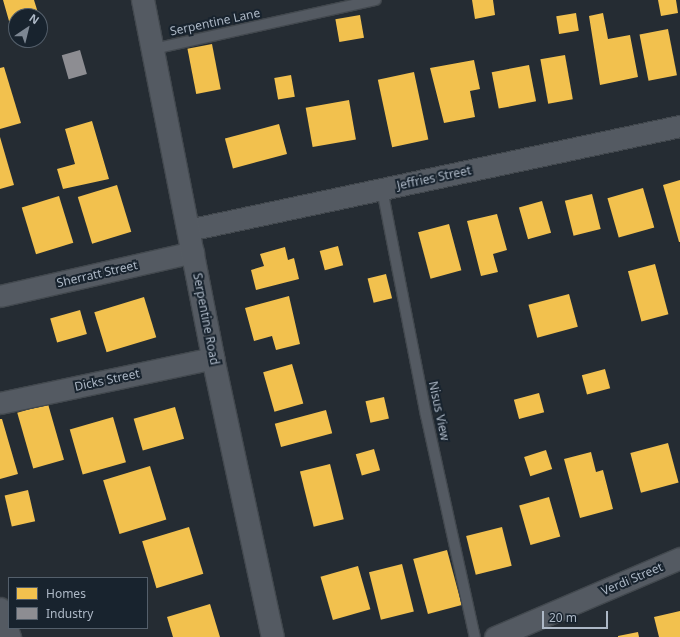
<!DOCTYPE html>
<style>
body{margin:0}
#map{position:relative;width:680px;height:637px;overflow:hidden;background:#252c33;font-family:"Noto Sans",sans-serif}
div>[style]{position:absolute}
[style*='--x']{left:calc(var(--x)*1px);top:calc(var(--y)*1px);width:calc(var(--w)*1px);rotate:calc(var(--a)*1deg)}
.homes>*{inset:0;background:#f2c14e;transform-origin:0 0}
.industry>*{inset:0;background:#8d8d92;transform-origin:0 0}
.roads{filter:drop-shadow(1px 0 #42484e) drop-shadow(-1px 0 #42484e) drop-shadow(0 1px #42484e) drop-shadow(0 -1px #42484e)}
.service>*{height:10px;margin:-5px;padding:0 5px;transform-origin:5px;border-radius:5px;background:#545a62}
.minor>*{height:21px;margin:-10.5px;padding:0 10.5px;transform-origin:10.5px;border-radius:10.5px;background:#545a62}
.tertiary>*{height:22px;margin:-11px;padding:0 11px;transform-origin:11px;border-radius:11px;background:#545a62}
span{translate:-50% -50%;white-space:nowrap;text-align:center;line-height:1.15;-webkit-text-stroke:4px #18232e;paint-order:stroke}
.street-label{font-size:12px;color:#adb8c6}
.legend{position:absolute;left:8px;top:577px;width:140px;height:52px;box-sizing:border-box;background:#18232e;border:1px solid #545f6b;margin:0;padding:5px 7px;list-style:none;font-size:12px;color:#adb8c6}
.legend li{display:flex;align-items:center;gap:8px;height:20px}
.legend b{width:20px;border:1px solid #545f6b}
.north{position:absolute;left:8px;top:8px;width:40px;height:40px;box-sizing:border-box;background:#18232e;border:1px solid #545f6b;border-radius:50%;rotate:35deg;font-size:11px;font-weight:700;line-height:16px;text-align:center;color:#adb8c6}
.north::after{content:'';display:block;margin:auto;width:14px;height:18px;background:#7d8793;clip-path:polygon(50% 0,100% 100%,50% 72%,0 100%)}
.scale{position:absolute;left:542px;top:611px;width:66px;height:18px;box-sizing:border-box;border:2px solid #adb8c6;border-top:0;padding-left:5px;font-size:12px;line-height:14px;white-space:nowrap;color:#adb8c6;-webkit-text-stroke:3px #18232e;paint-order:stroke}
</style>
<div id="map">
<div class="homes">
<div style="clip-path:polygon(3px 0,34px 0,39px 16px,16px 16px,16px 40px,20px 40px,15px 42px)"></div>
<div style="clip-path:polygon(472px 0,493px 0,495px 15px,475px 19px)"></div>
<div style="clip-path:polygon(658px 0,676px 0,678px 13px,661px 16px)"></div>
<div style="left:576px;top:13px;width:18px;height:20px;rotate:81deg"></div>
<div style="clip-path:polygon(603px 13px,608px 39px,630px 35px,638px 77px,600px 85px,589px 16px)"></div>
<div style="left:360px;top:15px;width:23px;height:25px;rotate:80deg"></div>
<div style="left:668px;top:29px;width:47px;height:29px;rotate:79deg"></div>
<div style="left:212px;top:44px;width:46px;height:25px;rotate:79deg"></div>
<div style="left:565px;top:55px;width:45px;height:25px;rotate:80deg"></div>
<div style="clip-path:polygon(474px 60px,480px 89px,470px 91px,475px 117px,444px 123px,430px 68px)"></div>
<div style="left:529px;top:65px;width:37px;height:38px;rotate:79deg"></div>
<div style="clip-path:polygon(4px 67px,21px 123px,0 129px,0 68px)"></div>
<div style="left:414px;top:72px;width:69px;height:37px;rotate:78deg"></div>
<div style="left:291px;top:75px;width:22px;height:17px;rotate:80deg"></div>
<div style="left:349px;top:100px;width:40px;height:44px;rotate:80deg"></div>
<div style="clip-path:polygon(92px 121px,109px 179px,63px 189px,57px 169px,75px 164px,65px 129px)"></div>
<div style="left:279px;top:124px;width:31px;height:56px;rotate:75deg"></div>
<div style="clip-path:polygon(0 137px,14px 185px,0 189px)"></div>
<div style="clip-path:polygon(680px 180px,680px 242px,679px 242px,663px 185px)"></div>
<div style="left:117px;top:185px;width:49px;height:41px;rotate:73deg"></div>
<div style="left:643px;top:188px;width:41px;height:37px;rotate:74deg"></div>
<div style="left:592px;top:194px;width:36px;height:28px;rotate:76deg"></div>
<div style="left:59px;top:196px;width:49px;height:39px;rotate:73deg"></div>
<div style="left:542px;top:201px;width:33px;height:24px;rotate:74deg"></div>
<div style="clip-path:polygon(497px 214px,507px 250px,493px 254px,498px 272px,481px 276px,467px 221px)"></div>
<div style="left:449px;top:224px;width:48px;height:32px;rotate:75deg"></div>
<div style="left:338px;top:246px;width:20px;height:19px;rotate:75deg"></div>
<div style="clip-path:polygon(285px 247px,288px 260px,294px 258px,299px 279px,256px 290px,251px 270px,264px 266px,260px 254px)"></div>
<div style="left:655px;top:264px;width:52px;height:28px;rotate:75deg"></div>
<div style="left:386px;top:274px;width:25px;height:19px;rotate:76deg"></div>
<div style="left:569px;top:294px;width:34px;height:42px;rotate:75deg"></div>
<div style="clip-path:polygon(289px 296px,300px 344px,276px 350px,272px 336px,254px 341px,245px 308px)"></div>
<div style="left:144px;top:297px;width:42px;height:52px;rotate:73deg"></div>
<div style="left:80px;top:310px;width:25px;height:31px;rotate:74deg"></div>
<div style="left:292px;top:364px;width:41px;height:30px;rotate:74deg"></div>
<div style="left:605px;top:369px;width:20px;height:24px;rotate:75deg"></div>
<div style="left:539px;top:393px;width:20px;height:26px;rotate:75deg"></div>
<div style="left:384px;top:397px;width:22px;height:19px;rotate:77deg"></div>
<div style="left:48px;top:404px;width:58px;height:32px;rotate:74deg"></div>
<div style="left:175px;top:407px;width:33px;height:43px;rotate:74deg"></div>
<div style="left:326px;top:410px;width:24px;height:53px;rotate:75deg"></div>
<div style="left:113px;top:417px;width:47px;height:45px;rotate:74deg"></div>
<div style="clip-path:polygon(0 419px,2px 419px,18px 474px,0 479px)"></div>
<div style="left:668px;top:443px;width:41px;height:39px;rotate:75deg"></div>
<div style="left:374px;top:449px;width:22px;height:19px;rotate:74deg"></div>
<div style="left:546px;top:450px;width:20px;height:23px;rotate:72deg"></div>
<div style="clip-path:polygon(591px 452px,596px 472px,603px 470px,613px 509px,580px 518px,564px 459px)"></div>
<div style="left:330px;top:464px;width:57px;height:31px;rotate:76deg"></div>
<div style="left:150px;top:466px;width:56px;height:49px;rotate:73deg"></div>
<div style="left:28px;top:490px;width:32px;height:24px;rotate:77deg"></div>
<div style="left:549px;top:497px;width:41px;height:31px;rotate:74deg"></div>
<div style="left:189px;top:527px;width:49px;height:49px;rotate:73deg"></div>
<div style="left:502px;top:527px;width:40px;height:37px;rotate:76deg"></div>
<div style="left:447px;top:550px;width:57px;height:35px;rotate:75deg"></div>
<div style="left:402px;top:564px;width:49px;height:34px;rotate:76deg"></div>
<div style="left:358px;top:566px;width:45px;height:39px;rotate:74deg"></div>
<div style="clip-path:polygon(210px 604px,220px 637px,173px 637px,167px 617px)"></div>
<div style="clip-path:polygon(680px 611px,680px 637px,659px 637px,654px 617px)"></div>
<div style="clip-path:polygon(638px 632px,639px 637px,618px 637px,618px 636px)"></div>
</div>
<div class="industry">
<div style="left:80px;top:50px;width:25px;height:19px;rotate:74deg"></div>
</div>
<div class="roads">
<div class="service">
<div style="--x:153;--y:49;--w:228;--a:-12.4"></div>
<div style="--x:382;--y:189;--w:230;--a:79"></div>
<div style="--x:426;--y:415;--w:227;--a:77.6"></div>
</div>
<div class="minor">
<div style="--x:188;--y:230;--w:503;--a:-11.94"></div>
<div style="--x:0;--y:296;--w:198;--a:-12.8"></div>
<div style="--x:0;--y:403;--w:218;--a:-11.9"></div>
<div style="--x:0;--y:608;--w:31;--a:71"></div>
<div style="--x:495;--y:637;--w:201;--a:-23.1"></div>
</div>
<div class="tertiary">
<div style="--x:143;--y:0;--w:365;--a:78.9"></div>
<div style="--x:213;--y:358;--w:285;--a:77.9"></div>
</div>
</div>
<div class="street-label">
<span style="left:215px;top:22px;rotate:-12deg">Serpentine Lane</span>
<span style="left:434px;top:178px;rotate:-12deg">Jeffries Street</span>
<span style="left:97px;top:274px;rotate:-13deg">Sherratt Street</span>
<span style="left:206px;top:319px;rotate:79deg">Serpentine Road</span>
<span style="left:107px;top:380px;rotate:-12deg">Dicks Street</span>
<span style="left:439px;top:411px;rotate:78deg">Nisus View</span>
<span style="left:632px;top:579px;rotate:-23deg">Verdi Street</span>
</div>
<ul class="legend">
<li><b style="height:11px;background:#f2c14e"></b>Homes</li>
<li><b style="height:11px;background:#8d8d92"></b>Industry</li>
</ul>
<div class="north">N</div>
<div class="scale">20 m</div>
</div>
